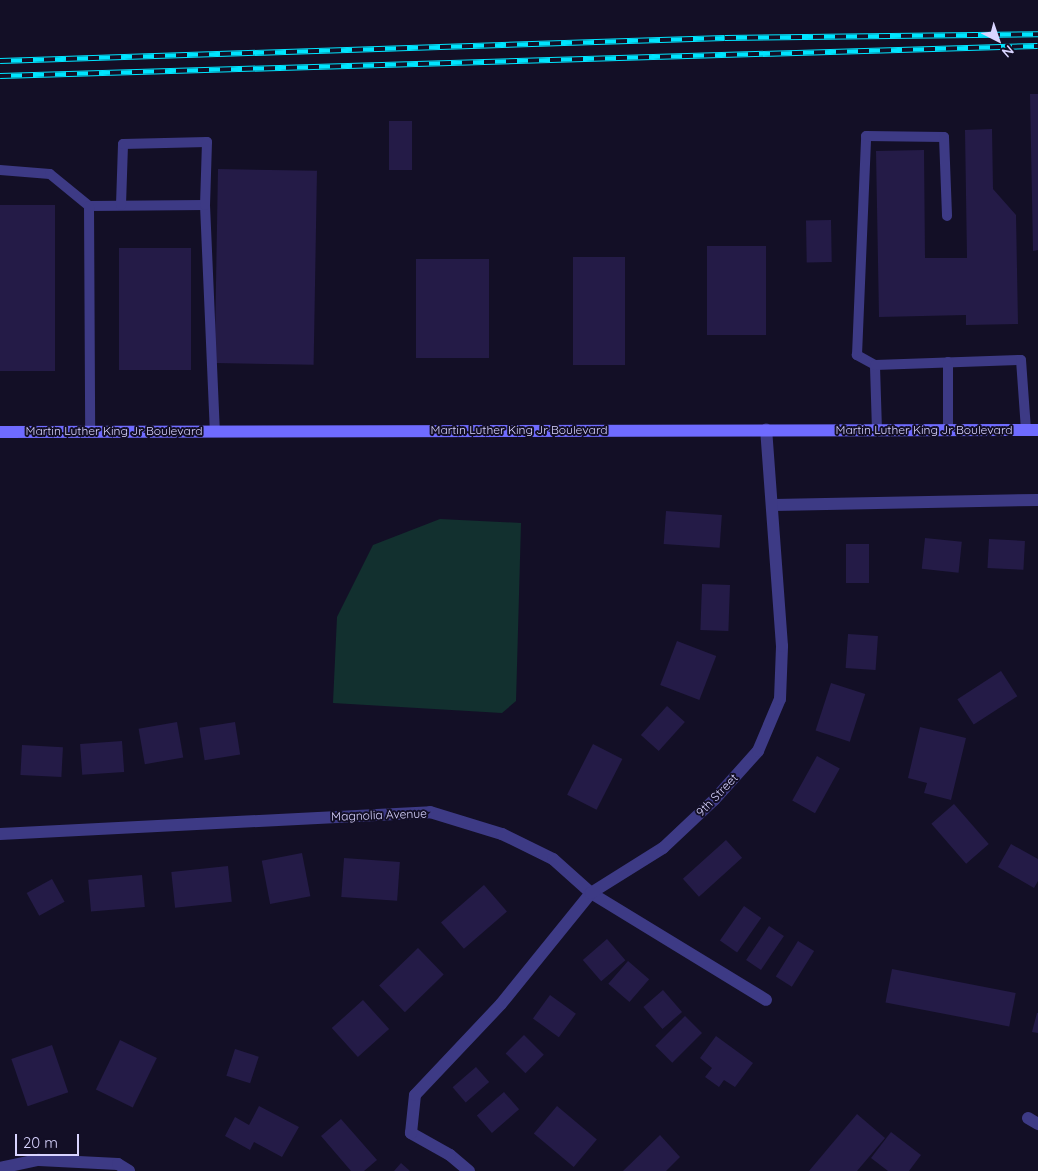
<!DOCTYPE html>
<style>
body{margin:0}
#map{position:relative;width:1038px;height:1171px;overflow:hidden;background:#130f26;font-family:Quicksand,sans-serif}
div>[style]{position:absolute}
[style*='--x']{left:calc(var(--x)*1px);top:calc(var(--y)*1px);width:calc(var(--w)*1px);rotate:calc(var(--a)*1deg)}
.green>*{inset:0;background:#12302f}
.building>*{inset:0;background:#241b47;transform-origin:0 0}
.lane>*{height:10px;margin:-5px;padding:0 5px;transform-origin:5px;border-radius:5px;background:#3d3a85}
.street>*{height:12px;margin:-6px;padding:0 6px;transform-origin:6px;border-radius:6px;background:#3d3a85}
.secondary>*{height:12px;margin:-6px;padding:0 6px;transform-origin:6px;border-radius:6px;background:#6f6bff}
.rail>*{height:5.5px;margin-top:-2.75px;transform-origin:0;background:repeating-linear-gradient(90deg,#130f26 0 11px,#00e5ff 0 22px);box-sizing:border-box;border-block:1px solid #00e5ff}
span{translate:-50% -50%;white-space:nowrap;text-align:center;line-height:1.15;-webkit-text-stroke:4px #130f26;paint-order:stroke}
.street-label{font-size:12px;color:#d9d4ff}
.north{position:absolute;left:973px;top:15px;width:50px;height:50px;-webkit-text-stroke:4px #130f26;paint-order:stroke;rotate:139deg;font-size:14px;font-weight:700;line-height:20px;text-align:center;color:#d9d4ff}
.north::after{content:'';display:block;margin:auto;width:18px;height:22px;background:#d9d4ff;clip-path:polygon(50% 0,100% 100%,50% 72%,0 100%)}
.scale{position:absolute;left:15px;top:1134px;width:64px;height:22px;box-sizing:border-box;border:2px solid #d9d4ff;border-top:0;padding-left:6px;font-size:15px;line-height:18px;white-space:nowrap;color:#d9d4ff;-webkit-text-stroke:4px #130f26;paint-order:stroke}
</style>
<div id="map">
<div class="green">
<div style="clip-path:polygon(440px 519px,521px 523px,516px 701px,502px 713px,333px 703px,337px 617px,373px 545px)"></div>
</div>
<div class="building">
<div style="clip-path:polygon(1030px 94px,1038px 94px,1038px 250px,1033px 251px)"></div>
<div style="left:389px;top:121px;width:23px;height:49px"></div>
<div style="clip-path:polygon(992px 129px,993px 189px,1016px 215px,1018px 324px,966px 325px,966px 315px,879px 317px,876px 151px,924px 150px,925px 258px,967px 258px,965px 130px)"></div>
<div style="left:218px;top:169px;width:99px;height:194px;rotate:1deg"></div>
<div style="left:55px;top:205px;width:166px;height:55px;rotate:90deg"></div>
<div style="left:831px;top:220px;width:42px;height:25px;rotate:89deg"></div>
<div style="left:707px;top:246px;width:59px;height:89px"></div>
<div style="left:119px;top:248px;width:72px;height:122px"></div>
<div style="left:573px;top:257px;width:52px;height:108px"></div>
<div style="left:416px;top:259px;width:73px;height:99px"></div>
<div style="left:666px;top:511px;width:56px;height:33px;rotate:4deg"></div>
<div style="left:925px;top:538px;width:37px;height:31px;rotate:6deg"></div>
<div style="left:989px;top:539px;width:36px;height:29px;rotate:3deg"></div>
<div style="left:846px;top:544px;width:23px;height:39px"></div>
<div style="left:702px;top:584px;width:28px;height:46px;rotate:2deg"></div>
<div style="left:848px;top:634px;width:30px;height:34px;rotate:4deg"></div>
<div style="left:677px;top:641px;width:42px;height:47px;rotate:21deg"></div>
<div style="left:1001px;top:671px;width:30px;height:52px;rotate:57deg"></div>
<div style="left:831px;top:683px;width:36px;height:50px;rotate:18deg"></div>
<div style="left:667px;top:706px;width:24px;height:39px;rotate:42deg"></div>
<div style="left:177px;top:722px;width:36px;height:39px;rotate:80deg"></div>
<div style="left:235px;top:722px;width:33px;height:36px;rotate:81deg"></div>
<div style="clip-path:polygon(920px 727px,966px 738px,951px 800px,924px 793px,927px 783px,908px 778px)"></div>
<div style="left:122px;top:741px;width:31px;height:42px;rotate:86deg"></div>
<div style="left:593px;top:744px;width:33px;height:57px;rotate:27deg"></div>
<div style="left:22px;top:745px;width:41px;height:30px;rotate:3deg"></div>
<div style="left:817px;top:756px;width:26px;height:51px;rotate:29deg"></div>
<div style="left:954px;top:804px;width:53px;height:30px;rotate:49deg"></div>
<div style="left:726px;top:840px;width:24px;height:58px;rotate:48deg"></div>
<div style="clip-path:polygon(1011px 844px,1038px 859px,1038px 881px,1034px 888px,998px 867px)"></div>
<div style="left:302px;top:853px;width:44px;height:41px;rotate:79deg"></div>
<div style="left:344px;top:858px;width:56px;height:39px;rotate:4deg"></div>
<div style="left:228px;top:866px;width:36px;height:57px;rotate:84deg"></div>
<div style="left:142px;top:875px;width:32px;height:54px;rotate:85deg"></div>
<div style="left:52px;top:879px;width:26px;height:29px;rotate:61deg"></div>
<div style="left:484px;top:885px;width:35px;height:57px;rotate:49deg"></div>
<div style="left:744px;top:906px;width:21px;height:42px;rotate:35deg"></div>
<div style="left:769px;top:926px;width:18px;height:41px;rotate:34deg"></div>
<div style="left:607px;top:939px;width:28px;height:32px;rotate:49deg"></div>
<div style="left:798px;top:941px;width:19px;height:42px;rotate:32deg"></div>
<div style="left:418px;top:948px;width:37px;height:54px;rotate:46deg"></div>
<div style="left:628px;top:961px;width:28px;height:30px;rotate:41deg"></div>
<div style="left:892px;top:969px;width:126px;height:34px;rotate:11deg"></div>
<div style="left:663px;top:990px;width:29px;height:26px;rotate:49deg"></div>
<div style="left:550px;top:995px;width:32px;height:29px;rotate:36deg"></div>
<div style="left:363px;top:1000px;width:39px;height:42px;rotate:48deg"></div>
<div style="clip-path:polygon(1037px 1013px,1038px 1013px,1038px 1033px,1032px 1032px)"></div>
<div style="left:685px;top:1016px;width:24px;height:42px;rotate:45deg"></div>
<div style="left:524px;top:1035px;width:28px;height:26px;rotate:45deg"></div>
<div style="clip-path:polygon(716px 1036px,753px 1063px,735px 1087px,724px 1080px,719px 1087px,705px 1077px,712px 1068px,700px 1058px)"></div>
<div style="left:120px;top:1040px;width:41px;height:55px;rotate:26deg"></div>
<div style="left:52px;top:1045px;width:50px;height:43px;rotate:71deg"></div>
<div style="left:235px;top:1049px;width:25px;height:28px;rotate:18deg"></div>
<div style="left:476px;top:1067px;width:20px;height:31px;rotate:49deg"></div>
<div style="left:504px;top:1092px;width:23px;height:36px;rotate:49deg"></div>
<div style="clip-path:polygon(259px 1106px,299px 1127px,282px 1157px,254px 1142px,250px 1150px,225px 1136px,235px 1117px,249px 1125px)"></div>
<div style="left:557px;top:1106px;width:52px;height:36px;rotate:40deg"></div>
<div style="clip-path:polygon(857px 1114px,885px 1138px,857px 1171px,809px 1171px)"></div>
<div style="clip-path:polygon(341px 1119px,377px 1160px,364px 1171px,351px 1171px,321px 1136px)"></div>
<div style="clip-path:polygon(891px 1132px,921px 1155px,909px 1171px,888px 1171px,871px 1158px)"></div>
<div style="clip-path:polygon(660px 1135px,680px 1157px,666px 1171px,623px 1171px)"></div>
<div style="clip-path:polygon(401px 1163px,410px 1171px,394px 1171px)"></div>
</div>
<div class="lane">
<div style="--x:0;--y:170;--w:50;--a:4.6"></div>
<div style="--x:50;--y:174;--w:50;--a:39.4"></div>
<div style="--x:89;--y:206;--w:116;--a:-0.5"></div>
<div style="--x:205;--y:205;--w:225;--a:87.5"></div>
<div style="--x:121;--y:205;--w:61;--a:-88.1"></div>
<div style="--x:123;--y:144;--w:84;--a:-1.4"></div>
<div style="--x:207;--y:142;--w:63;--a:91.8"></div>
<div style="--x:89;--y:206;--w:225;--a:89.7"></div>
<div style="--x:875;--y:365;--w:21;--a:-151"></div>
<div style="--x:857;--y:355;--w:219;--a:-87.6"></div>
<div style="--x:866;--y:136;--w:78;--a:0.7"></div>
<div style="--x:944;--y:137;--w:79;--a:87.8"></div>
<div style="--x:877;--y:430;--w:65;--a:-91.8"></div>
<div style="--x:875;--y:365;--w:146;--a:-2"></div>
<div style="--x:1021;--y:360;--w:70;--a:85.9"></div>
<div style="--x:948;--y:430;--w:68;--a:-90"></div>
</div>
<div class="street">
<div style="--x:774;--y:505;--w:264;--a:-1.1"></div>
<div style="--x:0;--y:834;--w:431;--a:-2.9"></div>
<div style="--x:430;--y:812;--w:75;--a:17"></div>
<div style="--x:502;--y:834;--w:57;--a:26.1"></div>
<div style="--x:553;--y:859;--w:51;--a:41.8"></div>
<div style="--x:591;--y:893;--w:205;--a:31.4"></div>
<div style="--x:1028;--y:1118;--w:12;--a:31"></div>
<div style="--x:0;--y:1168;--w:40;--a:-12"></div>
<div style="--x:39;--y:1160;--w:79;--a:2.9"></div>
<div style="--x:118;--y:1164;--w:13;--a:32"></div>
<div style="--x:469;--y:1171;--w:25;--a:-140"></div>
<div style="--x:450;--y:1155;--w:45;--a:-150.6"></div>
<div style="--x:411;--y:1133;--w:38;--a:-84"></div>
<div style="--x:415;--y:1095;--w:125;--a:-46.6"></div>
<div style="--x:501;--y:1004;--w:143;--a:-51"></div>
<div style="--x:591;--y:893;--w:85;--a:-32"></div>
<div style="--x:663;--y:848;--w:70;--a:-43.3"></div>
<div style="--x:714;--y:800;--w:66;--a:-48.1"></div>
<div style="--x:758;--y:751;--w:56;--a:-67.1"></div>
<div style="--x:780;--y:699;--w:53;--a:-87.8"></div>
<div style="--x:782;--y:646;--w:217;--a:-94.2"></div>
</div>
<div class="secondary">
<div style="--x:0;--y:432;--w:1038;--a:-0.11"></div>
</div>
<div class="rail">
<div style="--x:0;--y:61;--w:725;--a:-1.82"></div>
<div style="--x:725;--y:38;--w:313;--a:-0.7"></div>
<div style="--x:0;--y:76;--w:1038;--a:-1.66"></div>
</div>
<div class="street-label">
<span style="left:519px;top:430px">Martin Luther King Jr Boulevard</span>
<span style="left:924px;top:430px">Martin Luther King Jr Boulevard</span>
<span style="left:114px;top:431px">Martin Luther King Jr Boulevard</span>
<span style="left:717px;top:795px;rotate:-46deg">9th Street</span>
<span style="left:379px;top:815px;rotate:-2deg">Magnolia Avenue</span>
</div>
<div class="north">N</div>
<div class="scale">20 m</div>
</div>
